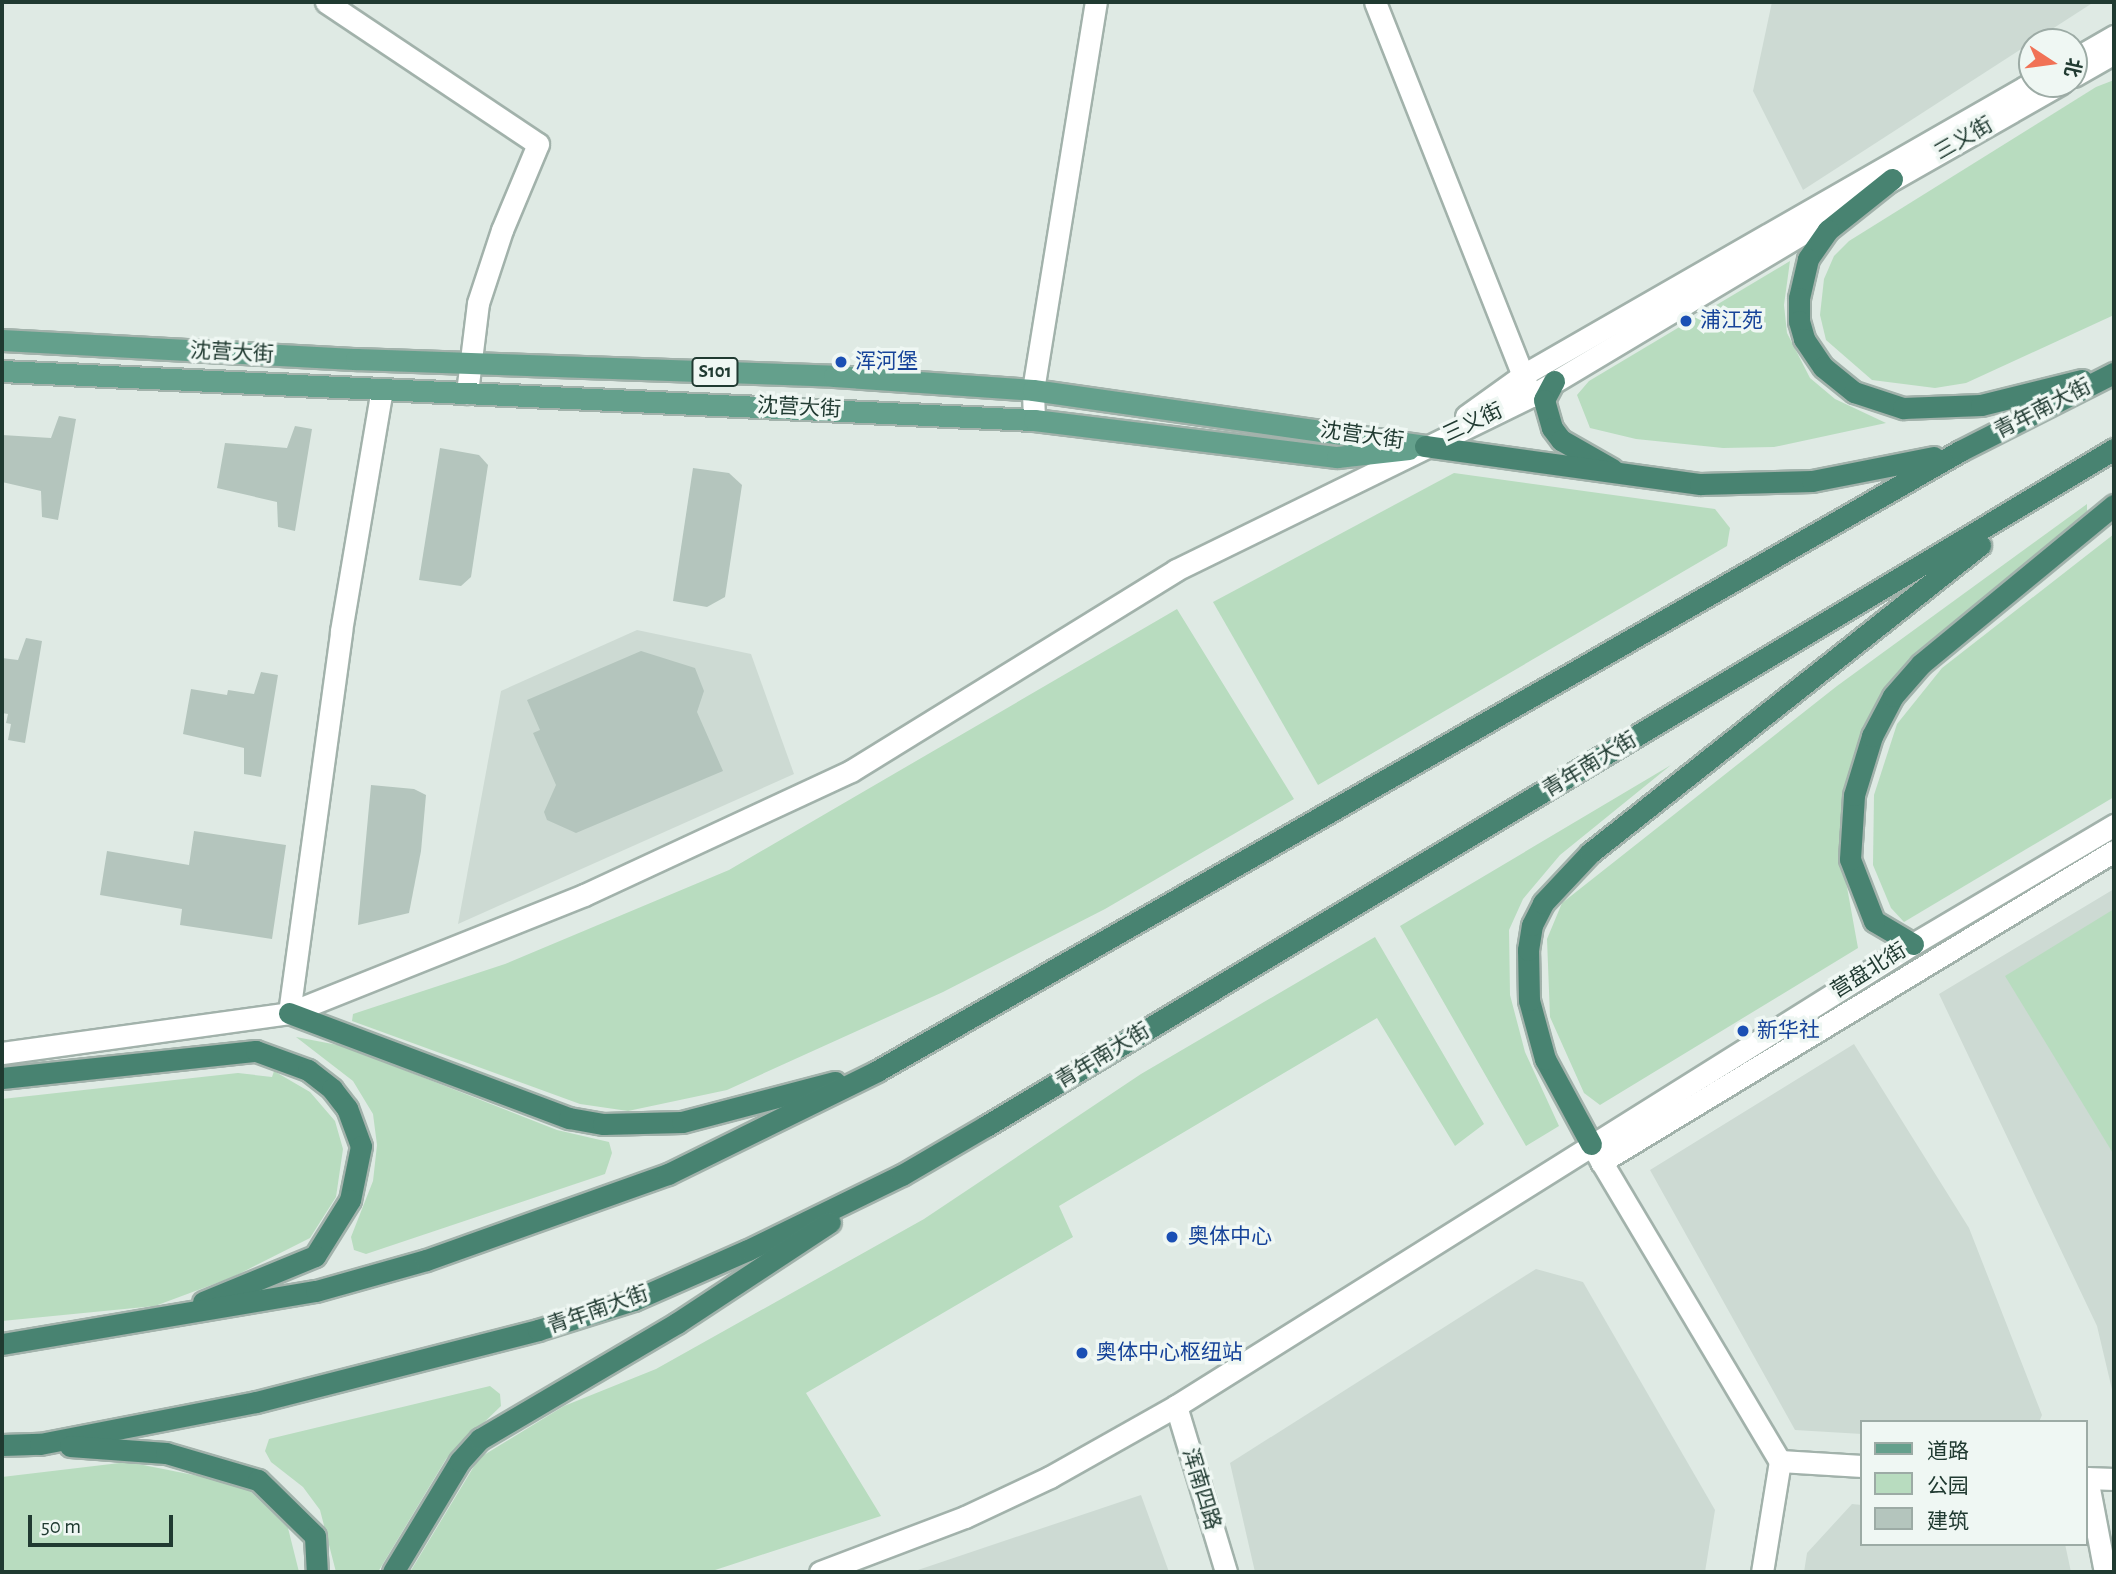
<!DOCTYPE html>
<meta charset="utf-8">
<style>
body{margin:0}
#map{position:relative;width:2116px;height:1574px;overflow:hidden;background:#dfeae4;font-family:"Alegreya Sans","Noto Sans SC",sans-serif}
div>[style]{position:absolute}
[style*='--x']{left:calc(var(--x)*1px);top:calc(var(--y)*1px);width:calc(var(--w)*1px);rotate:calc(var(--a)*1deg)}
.built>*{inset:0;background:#cddad3}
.green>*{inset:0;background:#b8dcbf}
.building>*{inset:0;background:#b4c5bd}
.roads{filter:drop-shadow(2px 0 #a2b2ab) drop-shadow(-2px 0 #a2b2ab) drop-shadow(0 2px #a2b2ab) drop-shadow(0 -2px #a2b2ab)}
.minor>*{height:21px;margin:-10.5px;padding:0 10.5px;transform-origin:10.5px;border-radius:10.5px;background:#fff}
.tertiary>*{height:21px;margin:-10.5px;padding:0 10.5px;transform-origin:10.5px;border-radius:10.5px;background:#fff}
.primary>*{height:21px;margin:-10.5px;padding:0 10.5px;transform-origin:10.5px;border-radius:10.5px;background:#64a08c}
.trunk>*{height:21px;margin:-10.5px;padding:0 10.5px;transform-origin:10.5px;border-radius:10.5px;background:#488371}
.dots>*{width:19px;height:19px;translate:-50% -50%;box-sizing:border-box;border:4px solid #eff7f3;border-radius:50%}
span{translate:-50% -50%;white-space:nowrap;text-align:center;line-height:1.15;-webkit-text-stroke:7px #eff7f3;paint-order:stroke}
.shield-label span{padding:2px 5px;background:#eff7f3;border:2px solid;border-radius:5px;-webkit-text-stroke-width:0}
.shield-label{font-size:19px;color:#203a31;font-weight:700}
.street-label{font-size:21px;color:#203a31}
.transit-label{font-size:21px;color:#164399}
.left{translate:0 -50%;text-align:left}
.frame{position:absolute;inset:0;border:4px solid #203a31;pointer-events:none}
.legend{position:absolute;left:1860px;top:1420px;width:228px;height:126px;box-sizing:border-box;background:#eff7f3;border:2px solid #9caba5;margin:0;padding:9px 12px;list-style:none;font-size:21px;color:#203a31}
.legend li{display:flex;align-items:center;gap:14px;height:35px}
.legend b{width:35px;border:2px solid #9caba5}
.north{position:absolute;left:2018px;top:28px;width:70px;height:70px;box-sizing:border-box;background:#eff7f3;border:2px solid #9caba5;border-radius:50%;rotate:103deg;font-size:19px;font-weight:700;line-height:28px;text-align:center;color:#203a31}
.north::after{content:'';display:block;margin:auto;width:24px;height:32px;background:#f17256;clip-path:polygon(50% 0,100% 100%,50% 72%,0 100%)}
.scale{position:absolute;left:28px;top:1515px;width:145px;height:32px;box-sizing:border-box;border:4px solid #203a31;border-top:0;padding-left:9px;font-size:21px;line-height:24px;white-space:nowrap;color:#203a31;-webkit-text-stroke:5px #eff7f3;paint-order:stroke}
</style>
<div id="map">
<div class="built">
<div style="clip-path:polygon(1772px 2px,2094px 2px,1803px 190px,1753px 91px)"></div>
<div style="clip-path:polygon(637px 630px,751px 654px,794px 774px,458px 924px,501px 691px)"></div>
<div style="clip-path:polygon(2114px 889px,2114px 1398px,2097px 1326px,1939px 994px)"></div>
<div style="clip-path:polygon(1854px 1044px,1969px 1228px,2042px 1415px,2039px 1422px,1862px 1422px,1862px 1434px,1795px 1430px,1650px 1170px)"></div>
<div style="clip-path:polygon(1536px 1269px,1583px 1282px,1715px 1510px,1705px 1572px,1255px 1572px,1230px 1463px)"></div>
<div style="clip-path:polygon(1141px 1495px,1169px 1572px,912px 1572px)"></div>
<div style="clip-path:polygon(1852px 1504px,1862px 1505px,1862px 1544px,2065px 1544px,2071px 1572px,1804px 1572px,1807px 1553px)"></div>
</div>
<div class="green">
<div style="clip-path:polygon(2114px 80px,2114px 315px,1966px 383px,1935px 388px,1872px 380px,1826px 340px,1820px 315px,1824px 279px,1834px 256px,1849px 241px,2096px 87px)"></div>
<div style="clip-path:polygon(1790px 261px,1784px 305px,1787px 333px,1810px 378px,1835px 399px,1886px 423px,1774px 447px,1723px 448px,1636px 439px,1590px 428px,1577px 395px,1589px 381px)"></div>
<div style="clip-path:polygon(1454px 473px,1715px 509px,1730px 528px,1727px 546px,1318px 785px,1213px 602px)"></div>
<div style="clip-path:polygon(2087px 504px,2087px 511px,2065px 536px,1894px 678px,1871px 715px,1854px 757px,1841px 824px,1841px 854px,1858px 948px,1600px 1105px,1584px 1093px,1550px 1017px,1547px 939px,1562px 903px,1837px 686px)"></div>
<div style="clip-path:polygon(2114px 534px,2114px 797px,1904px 922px,1891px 908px,1873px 865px,1874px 795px,1897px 724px,1942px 668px)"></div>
<div style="clip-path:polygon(1177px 609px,1294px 799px,1105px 909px,943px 992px,727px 1090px,628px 1111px,580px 1104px,352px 1021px,353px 1014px,505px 964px,729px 870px)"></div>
<div style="clip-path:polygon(1671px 765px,1560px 855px,1523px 899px,1509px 930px,1510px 995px,1525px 1052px,1559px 1126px,1526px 1146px,1400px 926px)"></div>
<div style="clip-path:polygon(2114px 909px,2114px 1155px,2005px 976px)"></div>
<div style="clip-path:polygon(1375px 937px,1484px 1124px,1455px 1146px,1377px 1018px,1059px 1206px,1073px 1237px,806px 1393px,881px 1516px,709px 1572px,410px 1572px,479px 1458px,564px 1406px,656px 1369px,924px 1219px,1141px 1074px)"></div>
<div style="clip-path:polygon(296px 1037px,343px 1046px,557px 1130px,609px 1142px,612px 1153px,605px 1174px,366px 1254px,354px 1250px,351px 1237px,373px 1181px,377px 1145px,373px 1114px,353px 1081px)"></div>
<div style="clip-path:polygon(274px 1071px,310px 1092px,335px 1121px,343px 1149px,336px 1197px,310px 1238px,233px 1277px,155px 1306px,2px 1321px,2px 1099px,238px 1073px,272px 1077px)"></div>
<div style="clip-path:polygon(490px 1386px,500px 1394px,501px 1406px,446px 1459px,378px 1572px,336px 1572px,320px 1510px,303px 1487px,271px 1462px,265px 1451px,269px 1439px)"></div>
<div style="clip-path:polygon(128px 1462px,244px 1485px,288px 1528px,299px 1572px,2px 1572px,2px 1477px)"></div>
</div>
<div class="building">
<div style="clip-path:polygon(59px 416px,76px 419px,58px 520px,42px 517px,41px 491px,2px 482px,2px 435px,51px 438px)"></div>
<div style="clip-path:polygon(295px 426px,312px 429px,295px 531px,278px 527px,277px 502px,217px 488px,225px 443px,287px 448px)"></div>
<div style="clip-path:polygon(440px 448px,479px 455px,488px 465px,471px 577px,461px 586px,419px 580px)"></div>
<div style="clip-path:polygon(693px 468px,729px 473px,742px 485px,725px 597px,707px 607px,673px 601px)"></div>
<div style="clip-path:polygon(26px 638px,42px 641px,25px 743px,8px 740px,11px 724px,6px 723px,8px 714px,2px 713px,2px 658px,18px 660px)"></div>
<div style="clip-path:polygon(641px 651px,695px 668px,704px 691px,697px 712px,723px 771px,576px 833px,547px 820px,544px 812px,556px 785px,533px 733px,540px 730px,527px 700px)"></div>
<div style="clip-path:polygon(261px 672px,278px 675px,261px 777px,244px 774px,244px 748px,183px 734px,191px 689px,227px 695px,228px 690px,254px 694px)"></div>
<div style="clip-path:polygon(371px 785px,414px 789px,426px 795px,421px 851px,409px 913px,358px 925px)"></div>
<div style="clip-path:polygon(194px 831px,286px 845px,272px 939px,180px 925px,182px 909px,100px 895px,107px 851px,189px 865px)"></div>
</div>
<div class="roads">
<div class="minor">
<div style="--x:326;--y:2;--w:255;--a:33.8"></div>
<div style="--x:538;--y:144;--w:93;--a:112.7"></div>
<div style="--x:502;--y:230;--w:77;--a:108.2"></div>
<div style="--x:478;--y:303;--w:91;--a:97"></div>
<div style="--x:1375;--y:2;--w:424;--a:68.4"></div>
<div style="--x:1034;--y:420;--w:30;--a:-92"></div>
<div style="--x:1033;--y:390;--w:393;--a:-80.8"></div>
<div style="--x:289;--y:1013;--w:386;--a:-82.2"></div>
<div style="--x:341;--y:631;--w:245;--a:-80.4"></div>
<div style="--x:1592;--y:1146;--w:367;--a:59.2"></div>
<div style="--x:1780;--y:1461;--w:112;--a:99.2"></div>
<div style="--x:1176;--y:1406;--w:173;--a:73.2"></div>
<div style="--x:1780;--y:1461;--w:82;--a:3.5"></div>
<div style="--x:2086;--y:1478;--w:28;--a:2"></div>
<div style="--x:2087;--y:1478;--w:96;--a:79.2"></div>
</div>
<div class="tertiary">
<div style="--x:2074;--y:59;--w:46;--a:-29.9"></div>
<div style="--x:2074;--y:76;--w:46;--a:-29.9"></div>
<div style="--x:1878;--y:188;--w:210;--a:-29.7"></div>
<div style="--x:1466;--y:416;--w:70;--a:-35.7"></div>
<div style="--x:1523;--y:375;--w:587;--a:-29.84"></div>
<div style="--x:2;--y:1053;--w:290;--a:-7.9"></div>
<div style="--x:289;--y:1013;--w:318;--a:-21.8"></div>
<div style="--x:584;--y:895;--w:294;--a:-24.9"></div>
<div style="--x:851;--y:771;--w:382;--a:-31.7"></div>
<div style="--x:1176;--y:570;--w:395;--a:-26.1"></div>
<div style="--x:1531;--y:396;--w:370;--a:-30.9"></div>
<div style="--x:1601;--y:1162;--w:600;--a:-31.23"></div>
<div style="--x:820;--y:1572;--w:155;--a:-20.8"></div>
<div style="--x:965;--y:1517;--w:94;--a:-25.2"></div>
<div style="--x:1050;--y:1477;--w:145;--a:-29.4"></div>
<div style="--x:1176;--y:1406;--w:870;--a:-32.08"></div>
<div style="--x:1913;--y:944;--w:234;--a:-30.6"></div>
</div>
<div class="primary">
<div style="--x:2;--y:340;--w:355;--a:3.1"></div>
<div style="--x:356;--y:359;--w:478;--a:2"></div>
<div style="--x:834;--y:376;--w:199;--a:4"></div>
<div style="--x:1033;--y:390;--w:396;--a:8.1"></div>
<div style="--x:2;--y:371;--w:1033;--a:2.72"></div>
<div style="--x:1034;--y:420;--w:305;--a:7"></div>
<div style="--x:1337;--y:457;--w:72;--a:-6.3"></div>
</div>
<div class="trunk">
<div style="--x:1892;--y:179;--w:82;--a:141.4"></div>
<div style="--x:1828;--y:230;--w:35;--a:125"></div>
<div style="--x:1808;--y:259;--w:40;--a:103"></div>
<div style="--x:1799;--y:298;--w:23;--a:90"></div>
<div style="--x:1799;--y:321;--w:19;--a:74"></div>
<div style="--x:1804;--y:339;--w:34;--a:56"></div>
<div style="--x:1823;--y:367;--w:40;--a:39"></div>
<div style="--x:1854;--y:392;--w:52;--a:18.1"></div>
<div style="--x:1903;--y:408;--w:78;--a:-2.2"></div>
<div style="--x:1981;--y:405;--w:104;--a:-13.9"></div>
<div style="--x:1554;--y:381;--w:21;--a:118"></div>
<div style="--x:1544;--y:400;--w:29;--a:74"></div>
<div style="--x:1552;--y:428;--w:15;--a:53"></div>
<div style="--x:1561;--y:440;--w:59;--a:29.6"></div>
<div style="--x:1425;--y:446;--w:278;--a:7.9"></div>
<div style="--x:1700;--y:484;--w:112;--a:-1.5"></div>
<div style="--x:1812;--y:481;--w:124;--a:-11.1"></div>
<div style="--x:1913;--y:944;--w:45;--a:-149.5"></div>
<div style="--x:1874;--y:921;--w:66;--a:-111.2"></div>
<div style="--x:1850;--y:859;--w:64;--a:-86.4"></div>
<div style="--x:1854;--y:795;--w:62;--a:-73"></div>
<div style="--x:1872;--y:736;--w:45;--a:-62.3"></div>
<div style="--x:1893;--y:696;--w:43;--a:-48.8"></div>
<div style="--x:1921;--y:664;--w:250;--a:-39.5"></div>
<div style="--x:289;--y:1013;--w:299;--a:20.6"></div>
<div style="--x:569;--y:1118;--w:35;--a:10"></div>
<div style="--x:603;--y:1124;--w:79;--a:-1.5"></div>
<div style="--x:682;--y:1122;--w:158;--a:-14.7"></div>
<div style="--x:2;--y:1078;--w:255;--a:-6.1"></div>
<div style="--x:256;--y:1051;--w:55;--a:20.1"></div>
<div style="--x:308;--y:1070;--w:31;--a:38"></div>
<div style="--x:332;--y:1089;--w:24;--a:52"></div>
<div style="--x:347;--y:1108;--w:40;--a:69.8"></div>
<div style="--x:361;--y:1146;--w:55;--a:101.5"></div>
<div style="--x:350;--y:1200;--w:66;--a:122"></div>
<div style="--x:315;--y:1256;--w:121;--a:157.7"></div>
<div style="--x:1591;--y:1144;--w:97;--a:-118.4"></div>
<div style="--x:1545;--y:1059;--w:61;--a:-105.2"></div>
<div style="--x:1529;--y:1000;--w:50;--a:-91.1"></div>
<div style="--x:1528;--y:950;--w:25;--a:-81"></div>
<div style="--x:1532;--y:925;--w:25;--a:-63"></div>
<div style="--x:1543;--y:903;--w:69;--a:-46.8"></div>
<div style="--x:1590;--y:853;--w:497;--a:-38.3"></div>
<div style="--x:2;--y:1344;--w:318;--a:-9.6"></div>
<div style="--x:316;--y:1291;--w:114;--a:-15.7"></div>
<div style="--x:426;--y:1260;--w:257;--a:-19.6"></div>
<div style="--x:668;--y:1174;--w:233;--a:-26.2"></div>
<div style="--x:877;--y:1071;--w:1248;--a:-29.79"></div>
<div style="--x:1960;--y:451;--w:173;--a:-26.9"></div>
<div style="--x:2;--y:1445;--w:38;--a:-2"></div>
<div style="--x:40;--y:1444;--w:220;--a:-11"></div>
<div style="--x:256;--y:1402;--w:291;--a:-14.3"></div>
<div style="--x:538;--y:1330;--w:101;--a:-17.4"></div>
<div style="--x:634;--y:1300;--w:124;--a:-23.7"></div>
<div style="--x:748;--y:1250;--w:171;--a:-26"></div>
<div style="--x:902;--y:1175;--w:97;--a:-30.3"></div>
<div style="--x:986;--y:1126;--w:1316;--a:-30.97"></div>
<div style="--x:70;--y:1446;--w:96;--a:4.2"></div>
<div style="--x:166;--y:1453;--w:96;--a:16.4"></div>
<div style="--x:258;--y:1480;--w:80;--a:44.5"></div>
<div style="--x:315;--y:1536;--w:36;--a:87"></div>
<div style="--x:393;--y:1572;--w:130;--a:-58.9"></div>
<div style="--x:460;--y:1461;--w:30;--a:-48"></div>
<div style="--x:480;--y:1439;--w:229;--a:-30.5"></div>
<div style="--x:677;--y:1323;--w:183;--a:-33.4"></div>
</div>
</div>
<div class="dots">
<div style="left:1686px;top:321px;background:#1a4fb4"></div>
<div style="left:841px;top:362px;background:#1a4fb4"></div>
<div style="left:1743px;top:1031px;background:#1a4fb4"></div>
<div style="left:1172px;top:1237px;background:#1a4fb4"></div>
<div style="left:1082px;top:1353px;background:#1a4fb4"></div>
</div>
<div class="shield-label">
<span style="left:715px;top:372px">S101</span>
</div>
<div class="street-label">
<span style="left:1964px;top:139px;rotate:-30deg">三义街</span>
<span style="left:232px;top:353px;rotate:3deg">沈营大街</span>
<span style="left:799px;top:408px;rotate:3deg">沈营大街</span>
<span style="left:2043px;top:409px;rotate:-27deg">青年南大街</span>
<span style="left:1473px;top:423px;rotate:-25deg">三义街</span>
<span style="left:1362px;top:436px;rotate:8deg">沈营大街</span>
<span style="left:1590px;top:765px;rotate:-31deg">青年南大街</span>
<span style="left:1869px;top:971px;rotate:-32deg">营盘北街</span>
<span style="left:1103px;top:1056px;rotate:-31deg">青年南大街</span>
<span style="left:598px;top:1310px;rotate:-19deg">青年南大街</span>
<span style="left:1201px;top:1489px;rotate:73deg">浑南四路</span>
</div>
<div class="transit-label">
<span class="left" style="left:1700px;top:321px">浦江苑</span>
<span class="left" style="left:855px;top:362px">浑河堡</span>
<span class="left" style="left:1757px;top:1031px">新华社</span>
<span class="left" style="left:1188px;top:1237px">奥体中心</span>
<span class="left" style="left:1096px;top:1353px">奥体中心枢纽站</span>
</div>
<div class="frame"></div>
<ul class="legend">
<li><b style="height:9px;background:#64a08c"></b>道路</li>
<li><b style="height:19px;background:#b8dcbf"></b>公园</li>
<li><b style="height:19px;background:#b4c5bd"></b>建筑</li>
</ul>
<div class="north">北</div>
<div class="scale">50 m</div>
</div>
